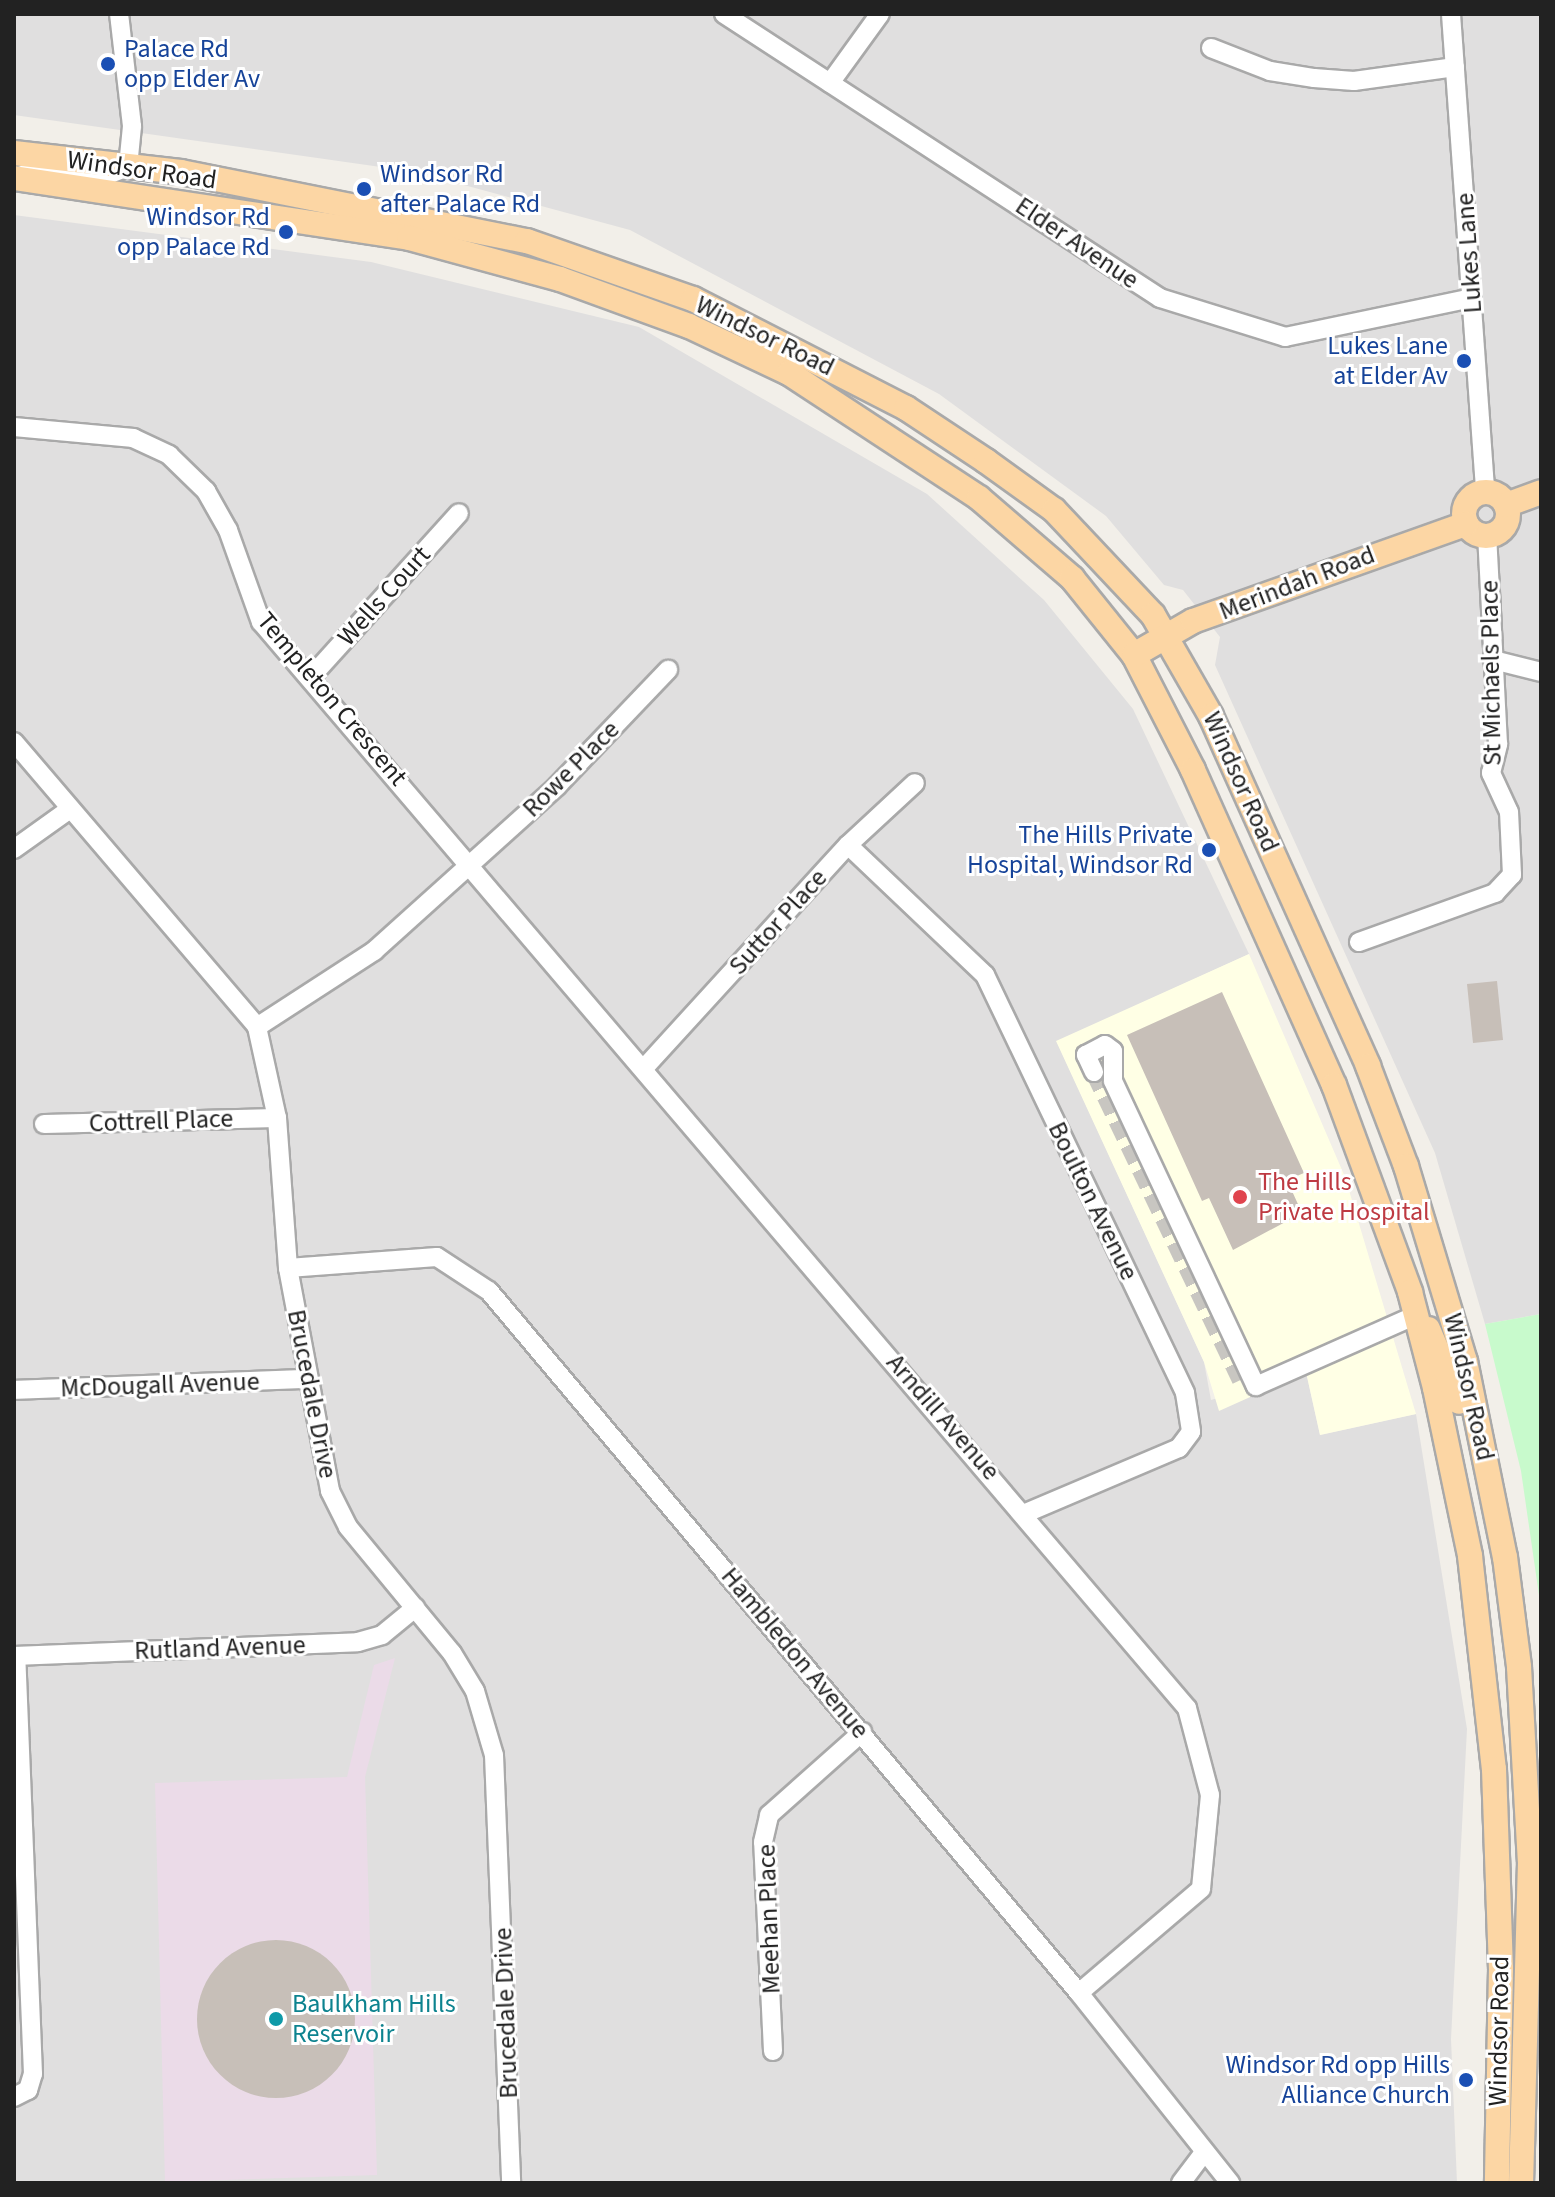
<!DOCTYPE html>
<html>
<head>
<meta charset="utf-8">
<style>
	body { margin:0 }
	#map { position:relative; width:1555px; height:2197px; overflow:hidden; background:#f2efe9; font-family:"Source Sans 3",sans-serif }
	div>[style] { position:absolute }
	.residential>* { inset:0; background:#e0dfdf }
	.industrial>* { inset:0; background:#ebdbe8 }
	.education>* { inset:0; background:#ffffe5 }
	.park>* { inset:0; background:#c8facc }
	.building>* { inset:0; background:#c7bfb8 }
	.round { border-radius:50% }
	.minor-tunnel>* { height:18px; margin-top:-9px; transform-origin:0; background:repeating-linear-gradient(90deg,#c8c6c1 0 18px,transparent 0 27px) }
	.roads { filter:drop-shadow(2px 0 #a9a9a9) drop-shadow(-2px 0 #a9a9a9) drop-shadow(0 2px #a9a9a9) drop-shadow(0 -2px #a9a9a9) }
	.minor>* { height:18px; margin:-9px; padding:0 9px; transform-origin:9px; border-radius:9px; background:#fff }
	.major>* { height:24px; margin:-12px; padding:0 12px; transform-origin:12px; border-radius:12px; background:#fcd6a4 }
	.major>.ring { margin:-12px; padding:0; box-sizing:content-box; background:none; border:24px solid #fcd6a4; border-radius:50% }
	.dots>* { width:22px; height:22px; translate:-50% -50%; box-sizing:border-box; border:4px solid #fff; border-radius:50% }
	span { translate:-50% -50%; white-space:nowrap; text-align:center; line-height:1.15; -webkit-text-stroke:6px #fff; paint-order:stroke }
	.transit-label { font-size:26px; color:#164399 }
	.left { translate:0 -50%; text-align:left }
	.right { translate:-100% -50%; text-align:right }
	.street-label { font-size:26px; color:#222 }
	.health-label { font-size:26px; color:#be3a42 }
	.culture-label { font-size:26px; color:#0d838f }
	.frame { position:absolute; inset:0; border:16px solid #222; pointer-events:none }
</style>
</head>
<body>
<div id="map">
	<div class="residential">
		<i style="clip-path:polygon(14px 14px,1541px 14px,1541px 1314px,1485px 1324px,1435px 1153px,1215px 665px,1220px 637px,1183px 590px,1164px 585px,1106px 516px,939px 394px,630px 230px,416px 172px,14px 115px)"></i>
		<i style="clip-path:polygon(14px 215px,371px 262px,639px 327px,927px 494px,1044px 600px,1133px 709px,1249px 954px,1057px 1042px,1204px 1362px,1211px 1400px,1306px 1372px,1320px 1435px,1416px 1414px,1467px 1729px,1451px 2039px,1457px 2183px,14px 2183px)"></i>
	</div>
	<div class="industrial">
		<i style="clip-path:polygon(395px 1658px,365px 1777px,377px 2175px,165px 2182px,155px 1783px,347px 1777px,374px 1665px)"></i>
	</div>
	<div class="education">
		<i style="clip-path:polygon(1249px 954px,1345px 1177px,1416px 1414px,1320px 1435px,1306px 1372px,1219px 1411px,1204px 1362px,1056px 1041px)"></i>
	</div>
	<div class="park">
		<i style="clip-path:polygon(1541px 1314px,1541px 1609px,1521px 1471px,1485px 1324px)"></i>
	</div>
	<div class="building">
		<i style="clip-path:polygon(1497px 981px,1503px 1040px,1473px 1043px,1467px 984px)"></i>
		<i style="clip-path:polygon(1222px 992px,1304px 1173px,1287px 1180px,1302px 1213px,1233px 1250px,1209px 1198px,1202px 1201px,1127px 1035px)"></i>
		<i class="round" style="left:197px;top:1940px;width:158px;height:158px"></i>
	</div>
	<div class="minor-tunnel">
		<i style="left:1094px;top:1072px;width:341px;rotate:64.5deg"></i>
		<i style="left:1241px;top:1380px;width:24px;rotate:-22deg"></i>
	</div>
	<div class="roads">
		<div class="minor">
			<i style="left:724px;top:14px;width:520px;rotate:33.08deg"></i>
			<i style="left:1160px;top:298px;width:131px;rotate:17.3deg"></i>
			<i style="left:1285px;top:337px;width:191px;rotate:-11.8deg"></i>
			<i style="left:1451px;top:14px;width:479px;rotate:85.9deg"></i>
			<i style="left:1211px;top:48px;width:63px;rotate:21.3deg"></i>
			<i style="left:1270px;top:71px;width:45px;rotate:9deg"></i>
			<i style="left:1314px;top:78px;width:40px;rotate:4.3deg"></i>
			<i style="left:1354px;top:81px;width:102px;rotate:-7.9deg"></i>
			<i style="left:830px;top:83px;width:85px;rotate:-54.1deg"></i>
			<i style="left:16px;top:177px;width:25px;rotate:-18deg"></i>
			<i style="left:40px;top:169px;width:63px;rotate:7.4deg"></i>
			<i style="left:102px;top:177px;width:28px;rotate:-21deg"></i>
			<i style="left:128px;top:167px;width:41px;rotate:-84.4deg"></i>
			<i style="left:132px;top:126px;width:113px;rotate:-96.6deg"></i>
			<i style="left:14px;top:427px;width:120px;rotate:5.3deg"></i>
			<i style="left:133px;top:438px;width:40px;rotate:25deg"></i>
			<i style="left:169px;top:455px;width:52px;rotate:44.2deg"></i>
			<i style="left:206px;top:491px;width:45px;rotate:60.6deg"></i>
			<i style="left:228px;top:530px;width:98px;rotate:70.3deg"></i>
			<i style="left:261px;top:622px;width:1427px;rotate:49.55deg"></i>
			<i style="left:1187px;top:1708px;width:90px;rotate:75.2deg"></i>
			<i style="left:1210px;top:1795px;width:94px;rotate:95.5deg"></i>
			<i style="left:1201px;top:1889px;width:160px;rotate:139.6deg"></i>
			<i style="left:1493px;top:660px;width:49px;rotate:14deg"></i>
			<i style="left:310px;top:678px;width:222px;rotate:-47.9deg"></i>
			<i style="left:14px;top:742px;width:375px;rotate:49.5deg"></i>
			<i style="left:257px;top:1027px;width:93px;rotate:77.6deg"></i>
			<i style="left:277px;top:1118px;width:150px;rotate:85.8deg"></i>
			<i style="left:288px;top:1268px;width:227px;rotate:79.3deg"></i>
			<i style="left:330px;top:1491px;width:40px;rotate:63.4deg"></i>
			<i style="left:348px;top:1527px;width:163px;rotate:50.5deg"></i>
			<i style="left:452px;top:1653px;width:44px;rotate:58.8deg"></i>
			<i style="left:475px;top:1691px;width:67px;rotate:73.5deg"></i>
			<i style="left:494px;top:1755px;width:428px;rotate:87.7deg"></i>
			<i style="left:848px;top:845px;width:189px;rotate:43.5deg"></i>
			<i style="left:985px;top:975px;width:463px;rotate:64.4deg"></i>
			<i style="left:1185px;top:1393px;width:39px;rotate:81deg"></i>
			<i style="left:1191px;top:1432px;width:20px;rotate:127deg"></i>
			<i style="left:1179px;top:1448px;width:166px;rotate:157deg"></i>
			<i style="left:14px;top:849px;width:69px;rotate:-35.5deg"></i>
			<i style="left:1359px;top:942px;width:145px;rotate:-19.8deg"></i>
			<i style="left:1495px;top:893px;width:25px;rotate:-47deg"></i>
			<i style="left:1512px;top:875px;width:63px;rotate:-92.7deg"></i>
			<i style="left:1509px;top:812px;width:43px;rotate:-114.8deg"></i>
			<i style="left:1491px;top:773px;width:30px;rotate:-76deg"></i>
			<i style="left:1498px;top:744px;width:207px;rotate:-93deg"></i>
			<i style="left:257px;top:1027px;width:140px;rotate:-33deg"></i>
			<i style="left:374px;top:951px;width:246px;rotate:-42deg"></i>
			<i style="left:557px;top:786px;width:161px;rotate:-46.3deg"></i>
			<i style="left:646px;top:1066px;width:299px;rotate:-47.6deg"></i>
			<i style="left:848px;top:845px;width:91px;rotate:-42.8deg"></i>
			<i style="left:1094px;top:1072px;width:19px;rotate:-115deg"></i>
			<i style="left:1086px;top:1055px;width:21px;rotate:-28deg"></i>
			<i style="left:1105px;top:1045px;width:10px;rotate:37deg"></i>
			<i style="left:1113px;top:1051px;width:30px;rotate:90deg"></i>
			<i style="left:1113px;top:1081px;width:337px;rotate:64.9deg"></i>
			<i style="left:1256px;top:1386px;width:175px;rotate:-23.9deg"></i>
			<i style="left:44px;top:1124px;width:233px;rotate:-1.5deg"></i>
			<i style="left:288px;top:1268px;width:149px;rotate:-4.2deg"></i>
			<i style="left:437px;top:1257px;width:62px;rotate:33.2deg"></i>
			<i style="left:489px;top:1291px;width:917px;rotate:49.95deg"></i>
			<i style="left:1079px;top:1993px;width:243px;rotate:51.5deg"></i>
			<i style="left:14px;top:1390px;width:293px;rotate:-2.2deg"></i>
			<i style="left:14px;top:1656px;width:344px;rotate:-2.3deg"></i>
			<i style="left:358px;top:1642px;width:25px;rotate:-16deg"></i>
			<i style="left:382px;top:1635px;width:43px;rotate:-39.3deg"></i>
			<i style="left:773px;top:2051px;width:209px;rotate:-92.7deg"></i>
			<i style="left:763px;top:1842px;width:28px;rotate:-77deg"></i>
			<i style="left:769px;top:1815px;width:125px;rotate:-41.7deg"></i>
			<i style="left:14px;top:2097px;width:16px;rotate:-27deg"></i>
			<i style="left:28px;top:2090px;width:17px;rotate:-73deg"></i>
			<i style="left:33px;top:2074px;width:418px;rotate:-92.3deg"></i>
			<i style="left:1181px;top:2183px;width:38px;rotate:-53deg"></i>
		</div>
		<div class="major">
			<i style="left:14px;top:153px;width:168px;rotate:6.5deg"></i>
			<i style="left:181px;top:172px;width:353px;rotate:11.3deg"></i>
			<i style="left:527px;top:241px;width:176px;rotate:19.3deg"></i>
			<i style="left:693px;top:299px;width:239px;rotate:27.1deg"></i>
			<i style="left:906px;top:408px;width:96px;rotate:33.5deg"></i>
			<i style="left:986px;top:461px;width:84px;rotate:35.8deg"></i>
			<i style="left:1054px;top:510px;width:144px;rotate:46.7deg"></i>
			<i style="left:1153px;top:615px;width:116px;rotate:60.1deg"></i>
			<i style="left:1211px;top:716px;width:384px;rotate:65.8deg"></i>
			<i style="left:1368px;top:1066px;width:107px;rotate:69.2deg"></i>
			<i style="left:1406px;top:1166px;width:204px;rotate:73.2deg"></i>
			<i style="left:1465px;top:1361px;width:200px;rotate:78.5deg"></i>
			<i style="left:1505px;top:1557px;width:111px;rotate:82.7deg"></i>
			<i style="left:1519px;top:1667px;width:195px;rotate:86.8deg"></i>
			<i style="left:1530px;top:1862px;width:321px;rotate:91.6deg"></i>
			<i style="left:14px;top:178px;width:400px;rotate:8.6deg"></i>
			<i style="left:409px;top:238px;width:156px;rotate:15.2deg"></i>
			<i style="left:560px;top:279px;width:137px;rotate:20deg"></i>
			<i style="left:689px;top:326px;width:110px;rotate:25.2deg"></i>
			<i style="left:789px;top:373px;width:227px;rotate:33.3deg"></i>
			<i style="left:979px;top:498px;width:123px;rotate:40.7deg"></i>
			<i style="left:1072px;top:578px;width:99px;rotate:51.2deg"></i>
			<i style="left:1134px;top:655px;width:129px;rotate:62.8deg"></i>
			<i style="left:1193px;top:770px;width:345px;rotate:65.9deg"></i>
			<i style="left:1334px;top:1085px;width:221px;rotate:69.8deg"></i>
			<i style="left:1410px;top:1292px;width:99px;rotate:75.4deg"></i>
			<i style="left:1435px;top:1388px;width:172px;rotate:78.2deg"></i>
			<i style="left:1470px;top:1556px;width:214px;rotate:83.6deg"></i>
			<i style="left:1494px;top:1769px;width:200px;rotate:88deg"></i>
			<i style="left:1501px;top:1969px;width:214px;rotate:91.1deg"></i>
			<i class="ring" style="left:1464px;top:492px;width:20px;height:20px"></i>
			<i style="left:1506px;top:505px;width:37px;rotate:-20deg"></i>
			<i style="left:1134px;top:655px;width:68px;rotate:-30deg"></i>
			<i style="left:1193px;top:621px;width:290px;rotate:-19.6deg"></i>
			<i style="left:1428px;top:1329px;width:79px;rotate:67deg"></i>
		</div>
	</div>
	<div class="dots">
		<i style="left:108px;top:64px;background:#1a4fb4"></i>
		<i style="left:364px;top:189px;background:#1a4fb4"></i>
		<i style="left:286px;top:232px;background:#1a4fb4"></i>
		<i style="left:1464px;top:361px;background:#1a4fb4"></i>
		<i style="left:1209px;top:850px;background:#1a4fb4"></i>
		<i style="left:1240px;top:1197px;background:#e0444e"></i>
		<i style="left:276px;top:2019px;background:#0f9aa8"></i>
		<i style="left:1466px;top:2080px;background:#1a4fb4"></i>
	</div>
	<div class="transit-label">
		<span class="left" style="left:124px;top:64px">Palace Rd<br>opp Elder Av</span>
		<span class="left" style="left:380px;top:189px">Windsor Rd<br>after Palace Rd</span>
		<span class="right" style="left:270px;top:232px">Windsor Rd<br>opp Palace Rd</span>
		<span class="right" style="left:1448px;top:361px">Lukes Lane<br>at Elder Av</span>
		<span class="right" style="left:1193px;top:850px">The Hills Private<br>Hospital, Windsor Rd</span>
		<span class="right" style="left:1450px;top:2080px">Windsor Rd opp Hills<br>Alliance Church</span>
	</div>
	<div class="street-label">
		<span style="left:142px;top:170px;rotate:8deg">Windsor Road</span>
		<span style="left:1077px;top:243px;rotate:34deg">Elder Avenue</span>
		<span style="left:1469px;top:253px;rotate:-94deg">Lukes Lane</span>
		<span style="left:765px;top:336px;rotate:26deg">Windsor Road</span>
		<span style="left:1297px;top:583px;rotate:-21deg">Merindah Road</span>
		<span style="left:384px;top:596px;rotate:-48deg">Wells Court</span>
		<span style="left:1491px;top:673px;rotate:-91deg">St Michaels Place</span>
		<span style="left:332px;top:699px;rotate:50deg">Templeton Crescent</span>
		<span style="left:571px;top:769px;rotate:-45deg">Rowe Place</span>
		<span style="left:1241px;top:782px;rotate:66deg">Windsor Road</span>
		<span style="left:778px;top:922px;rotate:-48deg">Suttor Place</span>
		<span style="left:161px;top:1121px;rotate:-2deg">Cottrell Place</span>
		<span style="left:1093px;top:1201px;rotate:64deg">Boulton Avenue</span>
		<span style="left:160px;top:1385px;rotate:-2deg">McDougall Avenue</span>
		<span style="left:1469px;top:1387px;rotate:77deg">Windsor Road</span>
		<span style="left:312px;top:1394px;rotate:79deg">Brucedale Drive</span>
		<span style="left:943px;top:1417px;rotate:49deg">Arndill Avenue</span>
		<span style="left:220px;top:1648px;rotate:-2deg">Rutland Avenue</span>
		<span style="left:795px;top:1653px;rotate:50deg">Hambledon Avenue</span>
		<span style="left:769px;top:1919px;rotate:-92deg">Meehan Place</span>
		<span style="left:506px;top:2013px;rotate:-92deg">Brucedale Drive</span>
		<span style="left:1499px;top:2031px;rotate:-89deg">Windsor Road</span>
	</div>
	<div class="health-label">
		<span class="left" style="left:1258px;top:1197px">The Hills<br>Private Hospital</span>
	</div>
	<div class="culture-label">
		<span class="left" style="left:292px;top:2019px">Baulkham Hills<br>Reservoir</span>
	</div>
	<div class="frame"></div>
</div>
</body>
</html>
